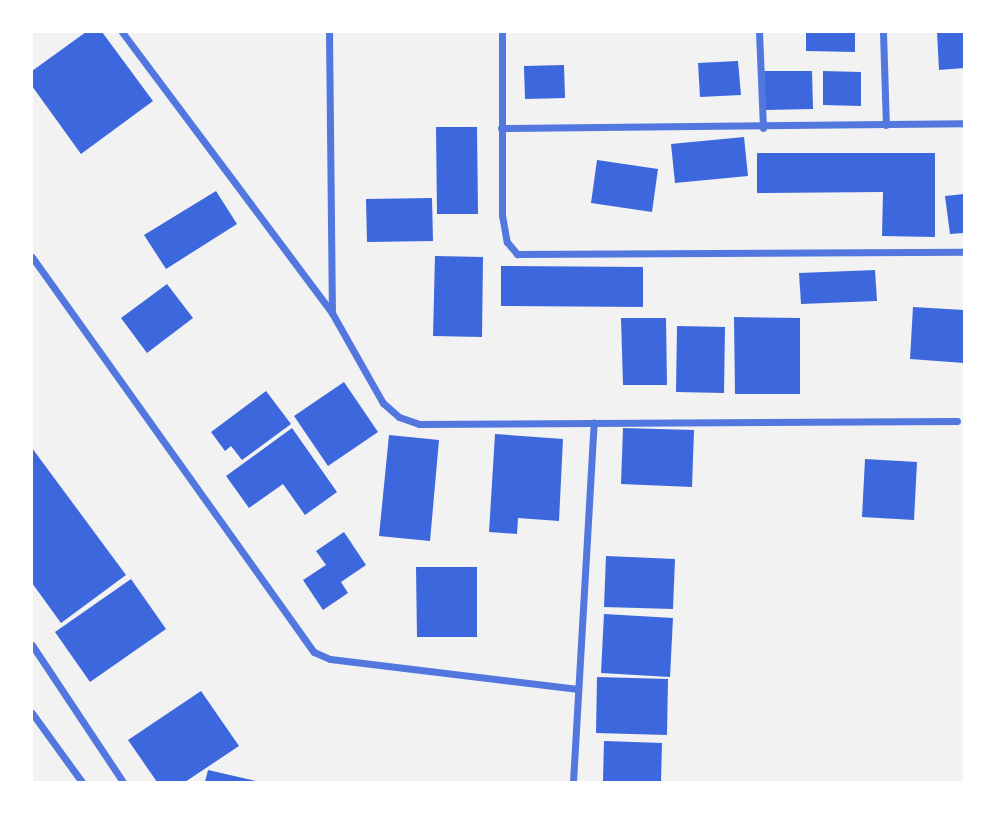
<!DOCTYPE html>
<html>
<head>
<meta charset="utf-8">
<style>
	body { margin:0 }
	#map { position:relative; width:996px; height:814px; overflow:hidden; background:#f2f2f2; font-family:Karla,sans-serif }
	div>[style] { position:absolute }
	.building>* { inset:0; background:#3d67dc }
	.minor>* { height:7px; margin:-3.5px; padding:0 3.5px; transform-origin:3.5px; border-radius:3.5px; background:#5277de }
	span { translate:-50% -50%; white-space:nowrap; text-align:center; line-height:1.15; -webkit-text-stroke:7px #fff; paint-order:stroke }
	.frame { position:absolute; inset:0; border:33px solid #fff; pointer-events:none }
</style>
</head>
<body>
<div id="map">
	<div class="building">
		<i style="clip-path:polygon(86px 32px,102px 32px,153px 101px,81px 154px,32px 86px,32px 71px)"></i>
		<i style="clip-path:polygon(806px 32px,855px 32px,855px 52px,806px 51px)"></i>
		<i style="clip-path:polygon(937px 32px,964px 32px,964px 68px,939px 70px)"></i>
		<i style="clip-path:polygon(738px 61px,741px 95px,700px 97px,698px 63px)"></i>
		<i style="clip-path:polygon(564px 65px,565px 98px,525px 99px,524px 66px)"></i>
		<i style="clip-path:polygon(764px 71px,812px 71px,813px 109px,765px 110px)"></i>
		<i style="clip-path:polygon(823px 71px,861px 72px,861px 106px,823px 105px)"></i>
		<i style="clip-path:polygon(436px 127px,477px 127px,478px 214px,437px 214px)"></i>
		<i style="clip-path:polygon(744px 137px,748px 176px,675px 183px,671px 144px)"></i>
		<i style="clip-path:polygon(757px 153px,935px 153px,935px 237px,882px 236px,883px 192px,757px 193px)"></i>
		<i style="clip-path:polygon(597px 160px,658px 169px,652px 212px,591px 203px)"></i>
		<i style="clip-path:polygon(216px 191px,237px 224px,166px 269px,144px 235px)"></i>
		<i style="clip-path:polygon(964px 194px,964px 233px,950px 234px,945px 196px)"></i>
		<i style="clip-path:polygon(432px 198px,433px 241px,367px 242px,366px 199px)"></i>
		<i style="clip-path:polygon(435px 256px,483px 257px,482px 337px,433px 336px)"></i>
		<i style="clip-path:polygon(501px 266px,643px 267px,643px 307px,501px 306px)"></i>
		<i style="clip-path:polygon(875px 270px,877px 301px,801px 304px,799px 273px)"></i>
		<i style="clip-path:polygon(167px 284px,193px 318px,147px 353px,121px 318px)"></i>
		<i style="clip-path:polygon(913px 307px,964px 310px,964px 363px,910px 359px)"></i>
		<i style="clip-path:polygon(734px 317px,800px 318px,800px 394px,735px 394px)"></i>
		<i style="clip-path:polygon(621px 318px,666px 318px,667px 385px,623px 385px)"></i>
		<i style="clip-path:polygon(677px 326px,725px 327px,724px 393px,676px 392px)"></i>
		<i style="clip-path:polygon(344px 382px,378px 432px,328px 466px,294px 416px)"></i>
		<i style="clip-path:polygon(266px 391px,291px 424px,242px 460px,231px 446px,225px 451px,211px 432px)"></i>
		<i style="clip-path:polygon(292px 428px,337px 492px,305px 515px,283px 484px,249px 508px,226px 476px)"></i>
		<i style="clip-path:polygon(623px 428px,694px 430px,692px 487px,621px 484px)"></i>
		<i style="clip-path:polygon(495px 434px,563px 439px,559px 521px,518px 518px,517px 534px,489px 532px)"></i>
		<i style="clip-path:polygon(389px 435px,439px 440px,430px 541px,379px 536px)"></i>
		<i style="clip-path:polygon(32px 448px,126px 575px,61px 623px,32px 583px)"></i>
		<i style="clip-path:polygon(865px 459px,917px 462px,914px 520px,862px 517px)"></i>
		<i style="clip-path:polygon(344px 532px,366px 565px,341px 582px,348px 593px,323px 610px,303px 580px,326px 565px,316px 551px)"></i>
		<i style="clip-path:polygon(606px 556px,675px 559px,673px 609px,604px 607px)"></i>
		<i style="clip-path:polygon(416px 567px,477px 567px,477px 637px,417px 637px)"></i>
		<i style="clip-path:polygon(131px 579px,166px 629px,90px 682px,55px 632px)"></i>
		<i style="clip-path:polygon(604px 614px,673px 618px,670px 677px,601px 673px)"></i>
		<i style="clip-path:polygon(597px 677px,668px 679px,667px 735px,596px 733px)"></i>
		<i style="clip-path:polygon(201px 691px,239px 746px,185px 782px,157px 782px,128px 740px)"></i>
		<i style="clip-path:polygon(604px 741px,662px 743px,661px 782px,603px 782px)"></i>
		<i style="clip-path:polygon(208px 770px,256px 781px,256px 782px,205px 782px)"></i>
	</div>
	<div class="minor">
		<i style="left:122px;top:32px;width:351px;rotate:53.2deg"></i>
		<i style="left:332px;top:313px;width:103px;rotate:60.5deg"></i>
		<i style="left:383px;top:403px;width:21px;rotate:41deg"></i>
		<i style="left:399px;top:417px;width:21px;rotate:19deg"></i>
		<i style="left:419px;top:424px;width:538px;rotate:-0.32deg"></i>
		<i style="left:329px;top:32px;width:281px;rotate:89.4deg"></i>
		<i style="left:502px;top:32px;width:183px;rotate:90deg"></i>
		<i style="left:502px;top:215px;width:27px;rotate:80deg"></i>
		<i style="left:507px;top:242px;width:16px;rotate:50deg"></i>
		<i style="left:517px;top:254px;width:447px;rotate:-0.3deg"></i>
		<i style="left:759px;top:32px;width:96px;rotate:87.6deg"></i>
		<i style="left:883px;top:32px;width:93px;rotate:88.2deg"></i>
		<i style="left:501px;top:128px;width:463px;rotate:-0.6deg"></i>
		<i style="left:32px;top:257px;width:485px;rotate:54.5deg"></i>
		<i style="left:314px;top:652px;width:17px;rotate:24deg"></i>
		<i style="left:330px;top:659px;width:250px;rotate:6.9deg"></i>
		<i style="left:32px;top:645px;width:164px;rotate:56.4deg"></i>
		<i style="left:32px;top:713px;width:85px;rotate:54.1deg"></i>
		<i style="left:573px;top:782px;width:360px;rotate:-86.7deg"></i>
	</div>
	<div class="frame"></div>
</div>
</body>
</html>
